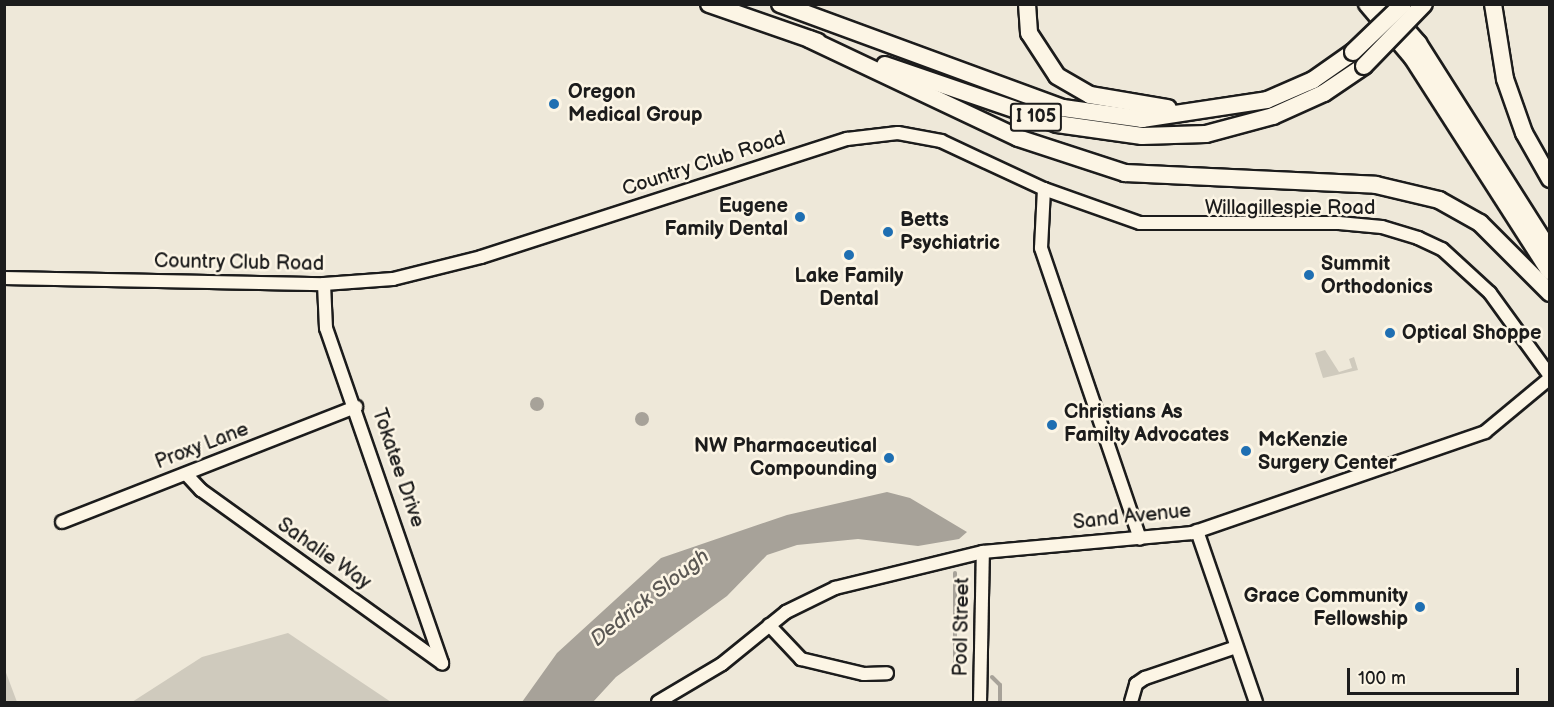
<!DOCTYPE html>
<html>
<head>
<meta charset="utf-8">
<style>
	body { margin:0 }
	#map { position:relative; width:1554px; height:707px; overflow:hidden; background:#eee8d9; font-family:"Balsamiq Sans",sans-serif }
	div>[style] { position:absolute }
	.green>* { inset:0; background:#cfcabd }
	.water>* { inset:0; background:#a7a299 }
	.round { border-radius:50% }
	.stream>* { height:4px; margin:-2px; padding:0 2px; transform-origin:2px; border-radius:2px; background:#a7a299 }
	.roads { filter:drop-shadow(2px 0 #1c1c1c) drop-shadow(-2px 0 #1c1c1c) drop-shadow(0 2px #1c1c1c) drop-shadow(0 -2px #1c1c1c) }
	.minor>* { height:12px; margin:-6px; padding:0 6px; transform-origin:6px; border-radius:6px; background:#fcf5e5 }
	.highway>* { height:16px; margin:-8px; padding:0 8px; transform-origin:8px; border-radius:8px; background:#fcf5e5 }
	.bridges { filter:drop-shadow(2px 0 #1c1c1c) drop-shadow(-2px 0 #1c1c1c) drop-shadow(0 2px #1c1c1c) drop-shadow(0 -2px #1c1c1c) }
	.highway-bridge>* { height:16px; margin:-8px; padding:0 8px; transform-origin:8px; border-radius:8px; background:#fcf5e5 }
	.dots>* { width:16px; height:16px; translate:-50% -50%; box-sizing:border-box; border:3px solid #fcf5e5; border-radius:50% }
	span { translate:-50% -50%; white-space:nowrap; text-align:center; line-height:1.15; -webkit-text-stroke:5px #fcf5e5; paint-order:stroke }
	.shield-label span { padding:2px 4px; background:#fcf5e5; border:2px solid; border-radius:4px; -webkit-text-stroke-width:0 }
	.shield-label { font-size:18px; color:#1c1c1c; font-weight:700 }
	.poi-label { font-size:20px; color:#1c1c1c; font-weight:700 }
	.left { translate:0 -50%; text-align:left }
	.right { translate:-100% -50%; text-align:right }
	.street-label { font-size:20px; color:#1c1c1c }
	.water-label { font-size:21px; color:#5b5854; font-style:italic }
	.frame { position:absolute; inset:0; border:6px solid #1c1c1c; pointer-events:none }
	.scale { position:absolute; left:1347px; top:668px; width:172px; height:27px; box-sizing:border-box; border:3px solid #1c1c1c; border-top:0; padding-left:8px; font-size:18px; line-height:21px; white-space:nowrap; color:#1c1c1c; -webkit-text-stroke:4px #fcf5e5; paint-order:stroke }
</style>
</head>
<body>
<div id="map">
	<div class="green">
		<i style="clip-path:polygon(1325px 350px,1339px 372px,1352px 368px,1349px 359px,1354px 357px,1358px 370px,1323px 378px,1315px 353px)"></i>
		<i style="clip-path:polygon(288px 633px,391px 702px,132px 702px,202px 657px)"></i>
		<i style="clip-path:polygon(5px 670px,17px 702px,5px 702px)"></i>
	</div>
	<div class="water">
		<i class="round" style="left:530px;top:397px;width:14px;height:14px"></i>
		<i class="round" style="left:635px;top:412px;width:14px;height:14px"></i>
		<i style="clip-path:polygon(887px 492px,910px 498px,967px 532px,959px 539px,918px 546px,858px 539px,797px 545px,767px 555px,727px 596px,616px 677px,593px 702px,522px 702px,557px 653px,661px 558px,787px 515px)"></i>
	</div>
	<div class="stream">
		<i style="left:955px;top:573px;width:94px;rotate:90deg"></i>
		<i style="left:992px;top:677px;width:11px;rotate:45deg"></i>
		<i style="left:1000px;top:685px;width:17px;rotate:90deg"></i>
	</div>
	<div class="roads">
		<div class="minor">
			<i style="left:1044px;top:189px;width:59px;rotate:92.9deg"></i>
			<i style="left:1041px;top:248px;width:307px;rotate:71.2deg"></i>
			<i style="left:4px;top:278px;width:320px;rotate:1.1deg"></i>
			<i style="left:324px;top:284px;width:69px;rotate:-4.1deg"></i>
			<i style="left:393px;top:279px;width:91px;rotate:-14deg"></i>
			<i style="left:481px;top:257px;width:385px;rotate:-17.9deg"></i>
			<i style="left:847px;top:139px;width:51px;rotate:-6.7deg"></i>
			<i style="left:898px;top:133px;width:44px;rotate:10.5deg"></i>
			<i style="left:941px;top:141px;width:114px;rotate:25deg"></i>
			<i style="left:1044px;top:189px;width:102px;rotate:19.5deg"></i>
			<i style="left:1140px;top:223px;width:199px"></i>
			<i style="left:1339px;top:223px;width:43px;rotate:5.3deg"></i>
			<i style="left:1382px;top:227px;width:38px;rotate:17deg"></i>
			<i style="left:1418px;top:238px;width:26px;rotate:25deg"></i>
			<i style="left:1442px;top:249px;width:65px;rotate:42.5deg"></i>
			<i style="left:1490px;top:293px;width:102px;rotate:54.1deg"></i>
			<i style="left:324px;top:284px;width:44px;rotate:87.4deg"></i>
			<i style="left:326px;top:328px;width:355px;rotate:70.9deg"></i>
			<i style="left:186px;top:474px;width:22px;rotate:47deg"></i>
			<i style="left:201px;top:490px;width:297px;rotate:35.7deg"></i>
			<i style="left:62px;top:522px;width:316px;rotate:-21.4deg"></i>
			<i style="left:1197px;top:531px;width:181px;rotate:71deg"></i>
			<i style="left:769px;top:625px;width:47px;rotate:46.7deg"></i>
			<i style="left:801px;top:659px;width:65px;rotate:13.4deg"></i>
			<i style="left:864px;top:674px;width:23px;rotate:-2deg"></i>
			<i style="left:658px;top:702px;width:74px;rotate:-30.7deg"></i>
			<i style="left:722px;top:664px;width:82px;rotate:-39.1deg"></i>
			<i style="left:786px;top:612px;width:55px;rotate:-26.1deg"></i>
			<i style="left:835px;top:588px;width:152px;rotate:-13.7deg"></i>
			<i style="left:983px;top:552px;width:210px;rotate:-5.2deg"></i>
			<i style="left:1192px;top:533px;width:310px;rotate:-19deg"></i>
			<i style="left:1485px;top:432px;width:85px;rotate:-39.7deg"></i>
			<i style="left:980px;top:702px;width:150px;rotate:-88.9deg"></i>
			<i style="left:1131px;top:702px;width:19px;rotate:-74deg"></i>
			<i style="left:1136px;top:684px;width:11px;rotate:-34deg"></i>
			<i style="left:1145px;top:678px;width:96px;rotate:-18.8deg"></i>
		</div>
		<div class="highway">
			<i style="left:709px;top:4px;width:115px;rotate:19.2deg"></i>
			<i style="left:780px;top:4px;width:302px;rotate:20.2deg"></i>
			<i style="left:1063px;top:108px;width:80px;rotate:7.9deg"></i>
			<i style="left:1142px;top:119px;width:126px;rotate:-8.6deg"></i>
			<i style="left:1267px;top:100px;width:50px;rotate:-23.5deg"></i>
			<i style="left:1313px;top:80px;width:49px;rotate:-35deg"></i>
			<i style="left:1027px;top:4px;width:29px;rotate:86deg"></i>
			<i style="left:1029px;top:33px;width:51px;rotate:56.9deg"></i>
			<i style="left:1057px;top:76px;width:38px;rotate:30deg"></i>
			<i style="left:1090px;top:95px;width:79px;rotate:9.5deg"></i>
			<i style="left:1367px;top:4px;width:70px;rotate:49.7deg"></i>
			<i style="left:1412px;top:57px;width:255px;rotate:57.3deg"></i>
			<i style="left:1384px;top:4px;width:52px;rotate:48.9deg"></i>
			<i style="left:1418px;top:43px;width:246px;rotate:57.6deg"></i>
			<i style="left:1493px;top:4px;width:76px;rotate:80.9deg"></i>
			<i style="left:1505px;top:79px;width:57px;rotate:70.6deg"></i>
			<i style="left:1524px;top:133px;width:53px;rotate:60.5deg"></i>
			<i style="left:809px;top:39px;width:231px;rotate:25.3deg"></i>
			<i style="left:1018px;top:138px;width:113px;rotate:18.1deg"></i>
			<i style="left:1125px;top:173px;width:251px;rotate:2.7deg"></i>
			<i style="left:1376px;top:185px;width:65px;rotate:13.4deg"></i>
			<i style="left:1439px;top:200px;width:47px;rotate:29.3deg"></i>
			<i style="left:1480px;top:223px;width:99px;rotate:45deg"></i>
			<i style="left:885px;top:65px;width:182px;rotate:18.9deg"></i>
			<i style="left:1057px;top:124px;width:86px;rotate:8deg"></i>
			<i style="left:1142px;top:136px;width:64px;rotate:-1.8deg"></i>
			<i style="left:1206px;top:134px;width:69px;rotate:-15deg"></i>
			<i style="left:1273px;top:116px;width:56px;rotate:-24.3deg"></i>
			<i style="left:1324px;top:93px;width:48px;rotate:-34deg"></i>
		</div>
	</div>
	<div class="bridges">
		<div class="highway-bridge">
			<i style="left:1353px;top:52px;width:69px;rotate:-43.8deg"></i>
			<i style="left:1364px;top:66px;width:86px;rotate:-45.9deg"></i>
		</div>
	</div>
	<div class="dots">
		<i style="left:554px;top:104px;background:#1f6fb2"></i>
		<i style="left:800px;top:217px;background:#1f6fb2"></i>
		<i style="left:888px;top:232px;background:#1f6fb2"></i>
		<i style="left:849px;top:255px;background:#1f6fb2"></i>
		<i style="left:1309px;top:275px;background:#1f6fb2"></i>
		<i style="left:1390px;top:333px;background:#1f6fb2"></i>
		<i style="left:1052px;top:425px;background:#1f6fb2"></i>
		<i style="left:1246px;top:451px;background:#1f6fb2"></i>
		<i style="left:889px;top:458px;background:#1f6fb2"></i>
		<i style="left:1420px;top:607px;background:#1f6fb2"></i>
	</div>
	<div class="shield-label">
		<span style="left:1036px;top:117px">I 105</span>
	</div>
	<div class="poi-label">
		<span class="left" style="left:568px;top:104px">Oregon<br>Medical Group</span>
		<span class="right" style="left:788px;top:218px">Eugene<br>Family Dental</span>
		<span class="left" style="left:900px;top:232px">Betts<br>Psychiatric</span>
		<span class="left" style="left:1321px;top:276px">Summit<br>Orthodonics</span>
		<span style="left:849px;top:288px">Lake Family<br>Dental</span>
		<span class="left" style="left:1402px;top:333px">Optical Shoppe</span>
		<span class="left" style="left:1064px;top:424px">Christians As<br>Familty Advocates</span>
		<span class="left" style="left:1258px;top:452px">McKenzie<br>Surgery Center</span>
		<span class="right" style="left:877px;top:458px">NW Pharmaceutical<br>Compounding</span>
		<span class="right" style="left:1408px;top:608px">Grace Community<br>Fellowship</span>
	</div>
	<div class="street-label">
		<span style="left:704px;top:164px;rotate:-18deg">Country Club Road</span>
		<span style="left:1290px;top:208px">Willagillespie Road</span>
		<span style="left:239px;top:263px;rotate:1deg">Country Club Road</span>
		<span style="left:202px;top:446px;rotate:-21deg">Proxy Lane</span>
		<span style="left:398px;top:468px;rotate:71deg">Tokatee Drive</span>
		<span style="left:1132px;top:517px;rotate:-6deg">Sand Avenue</span>
		<span style="left:324px;top:554px;rotate:35deg">Sahalie Way</span>
		<span style="left:962px;top:627px;rotate:-89deg">Pool Street</span>
	</div>
	<div class="water-label">
		<span style="left:650px;top:598px;rotate:-38deg">Dedrick Slough</span>
	</div>
	<div class="frame"></div>
	<div class="scale">100 m</div>
</div>
</body>
</html>
